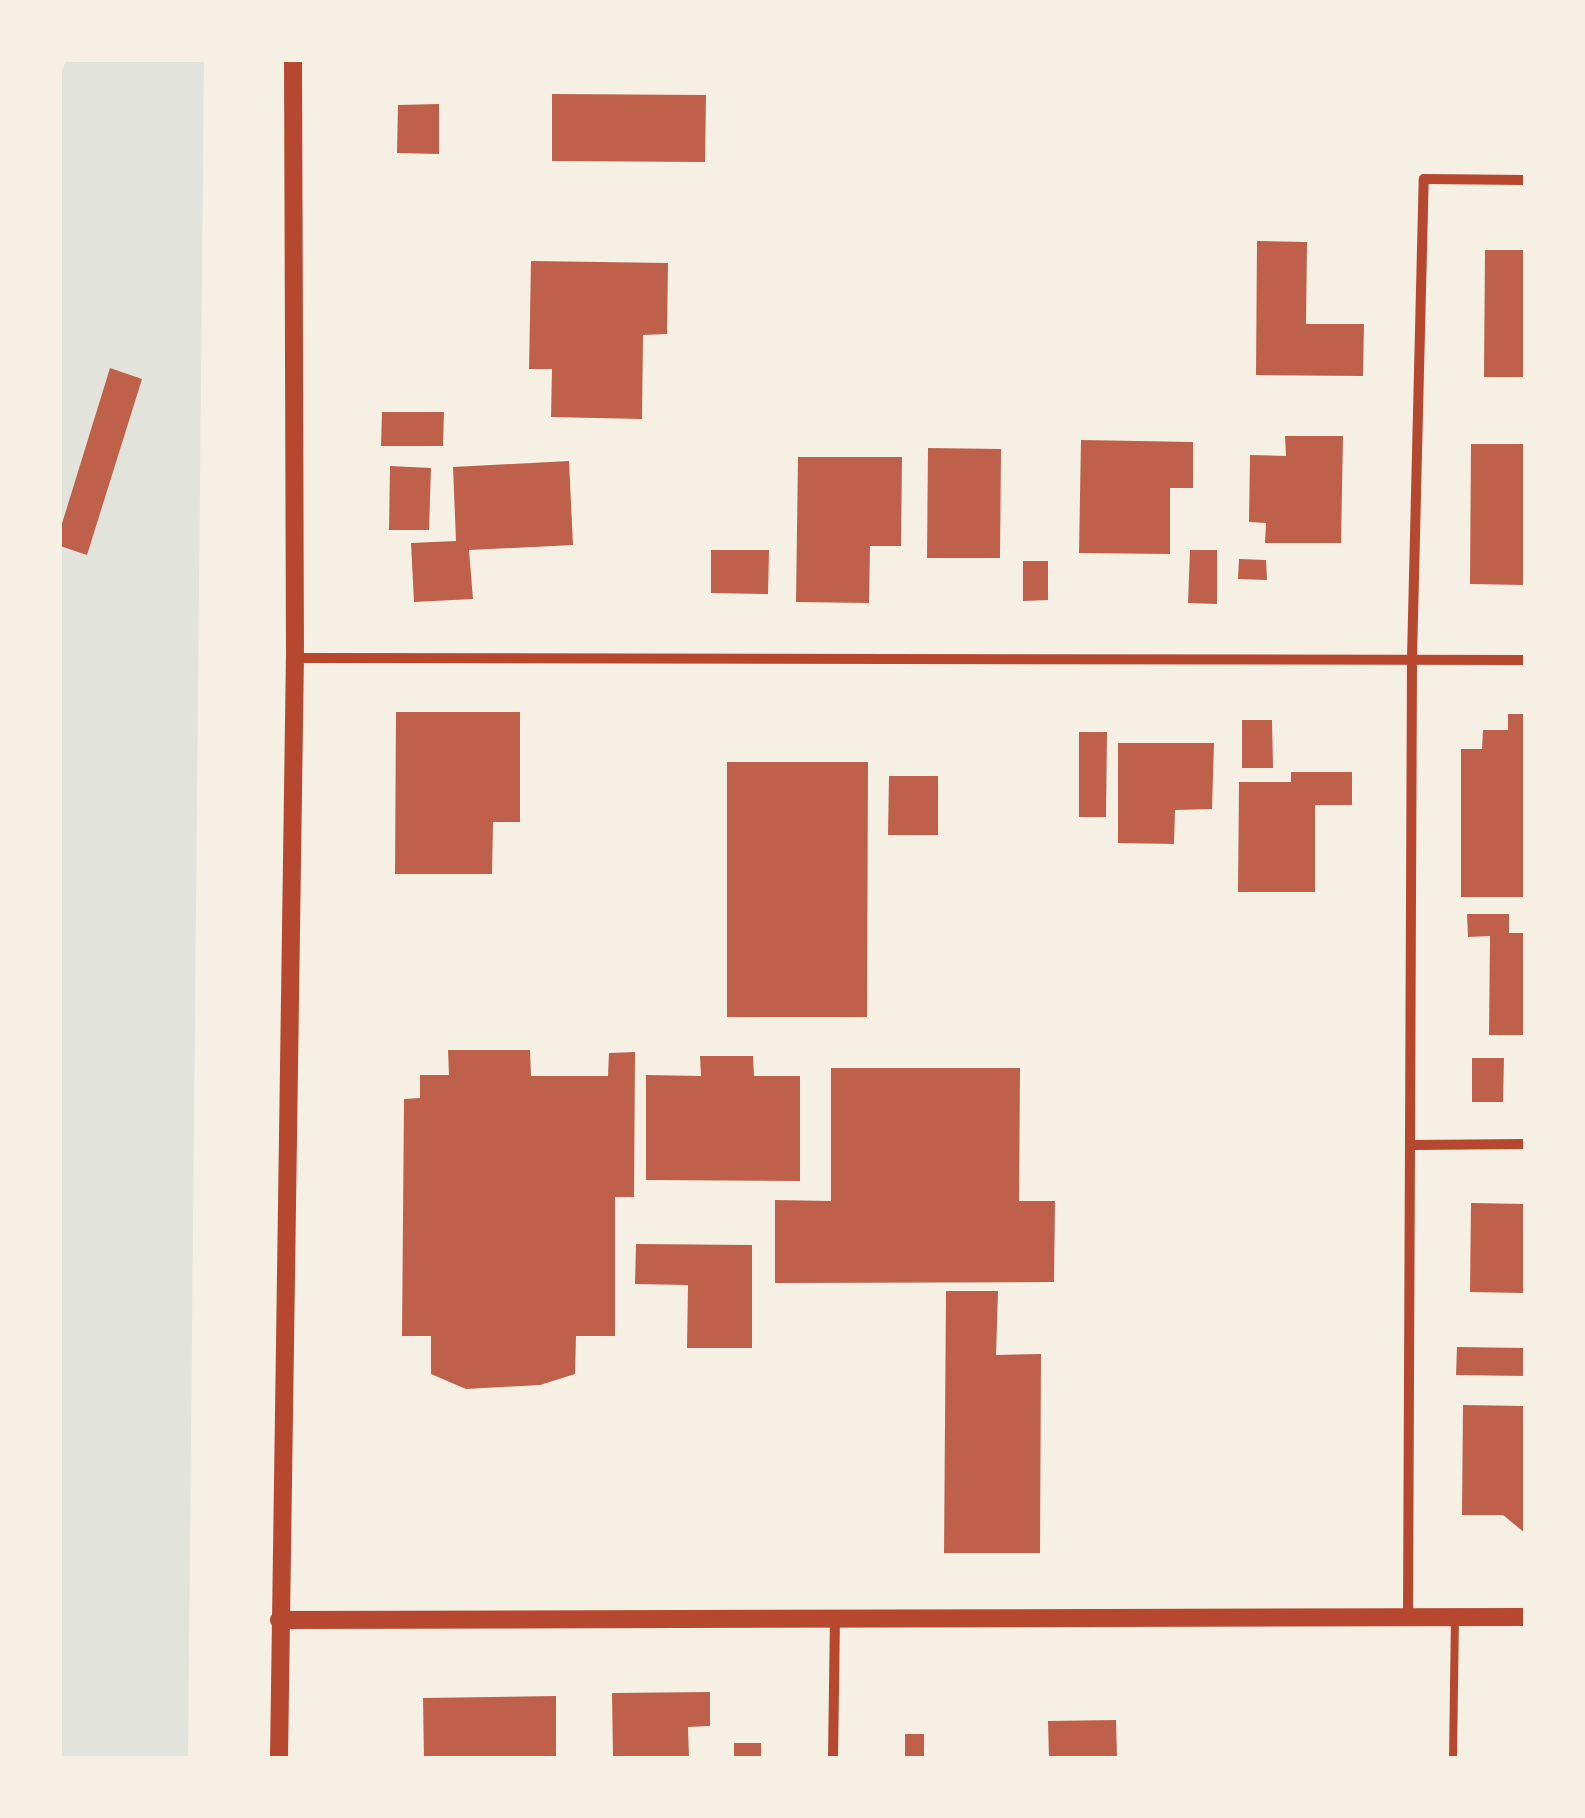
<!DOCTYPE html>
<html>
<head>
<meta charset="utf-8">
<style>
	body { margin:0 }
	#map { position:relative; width:1585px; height:1818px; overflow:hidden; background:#f6efe4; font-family:"Source Sans 3",sans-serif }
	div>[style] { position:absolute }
	.green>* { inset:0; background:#e2e4dc }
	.building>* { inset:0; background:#bf614a }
	.service>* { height:8px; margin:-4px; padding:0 4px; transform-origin:4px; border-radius:4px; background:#b5482f }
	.minor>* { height:10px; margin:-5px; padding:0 5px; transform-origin:5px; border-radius:5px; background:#b5482f }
	.tertiary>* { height:18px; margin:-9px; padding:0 9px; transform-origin:9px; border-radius:9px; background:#b5482f }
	span { translate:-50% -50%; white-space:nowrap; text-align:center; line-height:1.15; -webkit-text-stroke:10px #f6efe4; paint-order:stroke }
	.frame { position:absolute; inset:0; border:62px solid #f6efe4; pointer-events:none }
</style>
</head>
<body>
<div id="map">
	<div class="green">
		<i style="clip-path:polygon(66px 60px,204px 60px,188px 1758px,60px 1758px,60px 77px)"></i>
	</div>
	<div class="building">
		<i style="clip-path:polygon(552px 94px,706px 95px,705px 162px,552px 161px)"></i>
		<i style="clip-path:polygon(439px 104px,439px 154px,397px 153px,398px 105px)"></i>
		<i style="clip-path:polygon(1257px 241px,1307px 242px,1306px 324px,1364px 324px,1363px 376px,1256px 375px)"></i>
		<i style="clip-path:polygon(1485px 250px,1525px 250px,1523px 377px,1484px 377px)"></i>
		<i style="clip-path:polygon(531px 261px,668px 263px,667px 334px,643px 335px,642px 419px,551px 417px,552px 369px,529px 369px)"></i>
		<i style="clip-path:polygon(110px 368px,142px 379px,87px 555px,60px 546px,60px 530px)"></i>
		<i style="clip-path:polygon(382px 412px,444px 412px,443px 446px,381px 446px)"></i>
		<i style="clip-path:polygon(1285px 436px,1343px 436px,1341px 543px,1265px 543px,1266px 523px,1249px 522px,1250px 455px,1286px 456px)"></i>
		<i style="clip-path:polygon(1081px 440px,1193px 442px,1193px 488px,1170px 488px,1170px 554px,1079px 553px)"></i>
		<i style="clip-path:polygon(1471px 444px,1525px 444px,1525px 585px,1470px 584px)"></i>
		<i style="clip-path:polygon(928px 448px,1001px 449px,1000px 558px,927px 558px)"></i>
		<i style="clip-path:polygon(798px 457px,902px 457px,901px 546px,870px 546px,869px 603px,796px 602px)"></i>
		<i style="clip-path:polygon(569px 461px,573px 545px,469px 550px,473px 599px,414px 602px,411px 543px,456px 541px,453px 467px)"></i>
		<i style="clip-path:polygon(390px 466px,431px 468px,429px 530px,389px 530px)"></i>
		<i style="clip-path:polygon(711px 550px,769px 550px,768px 594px,711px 593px)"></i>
		<i style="clip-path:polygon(1190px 550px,1217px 550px,1217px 604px,1188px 603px)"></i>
		<i style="clip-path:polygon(1239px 559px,1266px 560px,1267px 580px,1238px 579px)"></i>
		<i style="clip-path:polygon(1023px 561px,1048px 561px,1048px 600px,1023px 601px)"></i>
		<i style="clip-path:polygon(396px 712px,520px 712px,520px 822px,493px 822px,492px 874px,395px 874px)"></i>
		<i style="clip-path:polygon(1508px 714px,1525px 714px,1524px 897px,1461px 897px,1461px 749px,1482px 749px,1483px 730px,1508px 730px)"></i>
		<i style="clip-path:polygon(1242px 720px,1272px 720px,1273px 768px,1242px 768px)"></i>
		<i style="clip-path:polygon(1079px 732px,1107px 732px,1106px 817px,1079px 817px)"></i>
		<i style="clip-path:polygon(1118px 743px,1214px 743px,1212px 809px,1175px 810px,1174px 844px,1118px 843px)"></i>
		<i style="clip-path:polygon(727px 762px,868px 762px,867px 1017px,727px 1017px)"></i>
		<i style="clip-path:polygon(1291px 772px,1352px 772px,1352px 805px,1315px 805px,1315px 892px,1238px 892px,1239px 782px,1291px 782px)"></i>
		<i style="clip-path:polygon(889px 776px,938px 776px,938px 835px,888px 835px)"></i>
		<i style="clip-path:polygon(1467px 914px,1509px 914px,1509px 933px,1525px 933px,1525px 1035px,1489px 1035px,1490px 936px,1468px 937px)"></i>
		<i style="clip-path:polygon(448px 1050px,530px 1050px,531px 1076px,608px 1076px,609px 1053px,635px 1052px,634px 1197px,615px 1197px,615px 1336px,576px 1336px,575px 1374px,540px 1385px,466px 1389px,431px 1374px,431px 1336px,402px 1336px,404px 1099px,420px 1098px,420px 1075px,449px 1075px)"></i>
		<i style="clip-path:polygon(700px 1056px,753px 1056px,754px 1076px,800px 1076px,800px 1181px,646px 1180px,646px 1075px,701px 1076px)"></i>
		<i style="clip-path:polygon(1472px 1058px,1504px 1058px,1503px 1102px,1472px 1102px)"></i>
		<i style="clip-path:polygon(831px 1068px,1020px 1068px,1019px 1201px,1055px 1201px,1054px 1282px,775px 1283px,775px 1200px,831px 1201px)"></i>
		<i style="clip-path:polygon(1471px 1203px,1525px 1204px,1525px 1293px,1470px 1292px)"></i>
		<i style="clip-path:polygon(636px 1244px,752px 1245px,752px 1348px,687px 1348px,688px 1285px,635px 1284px)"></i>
		<i style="clip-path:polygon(946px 1291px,998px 1291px,996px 1355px,1041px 1354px,1040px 1553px,944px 1553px)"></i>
		<i style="clip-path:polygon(1457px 1347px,1525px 1348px,1525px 1376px,1456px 1375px)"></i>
		<i style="clip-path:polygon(1463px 1405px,1525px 1406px,1525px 1533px,1503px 1515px,1462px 1515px)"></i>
		<i style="clip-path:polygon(710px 1692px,710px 1726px,688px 1727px,689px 1758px,613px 1758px,612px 1693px)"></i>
		<i style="clip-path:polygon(556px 1696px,556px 1758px,424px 1758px,423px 1698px)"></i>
		<i style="clip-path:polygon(1116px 1720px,1117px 1758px,1049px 1758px,1048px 1721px)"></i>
		<i style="clip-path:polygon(905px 1734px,924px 1734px,924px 1758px,905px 1758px)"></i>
		<i style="clip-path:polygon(734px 1743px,761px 1743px,761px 1758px,734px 1758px)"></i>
	</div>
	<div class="service">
		<i style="left:1453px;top:1758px;width:140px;rotate:-89.2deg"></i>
	</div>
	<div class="minor">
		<i style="left:295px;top:658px;width:1230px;rotate:0.09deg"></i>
		<i style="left:1413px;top:1145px;width:112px;rotate:-0.5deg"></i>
		<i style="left:1408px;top:1616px;width:958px;rotate:-89.76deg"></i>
		<i style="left:1412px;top:658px;width:479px;rotate:-88.6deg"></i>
		<i style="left:1424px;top:179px;width:101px;rotate:0.6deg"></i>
		<i style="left:833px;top:1758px;width:142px;rotate:-89.2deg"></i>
	</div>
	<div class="tertiary">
		<i style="left:279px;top:1620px;width:1246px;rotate:-0.14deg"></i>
		<i style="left:279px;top:1758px;width:1100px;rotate:-89.17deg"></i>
		<i style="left:295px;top:658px;width:598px;rotate:-90.19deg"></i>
	</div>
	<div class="frame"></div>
</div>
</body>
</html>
